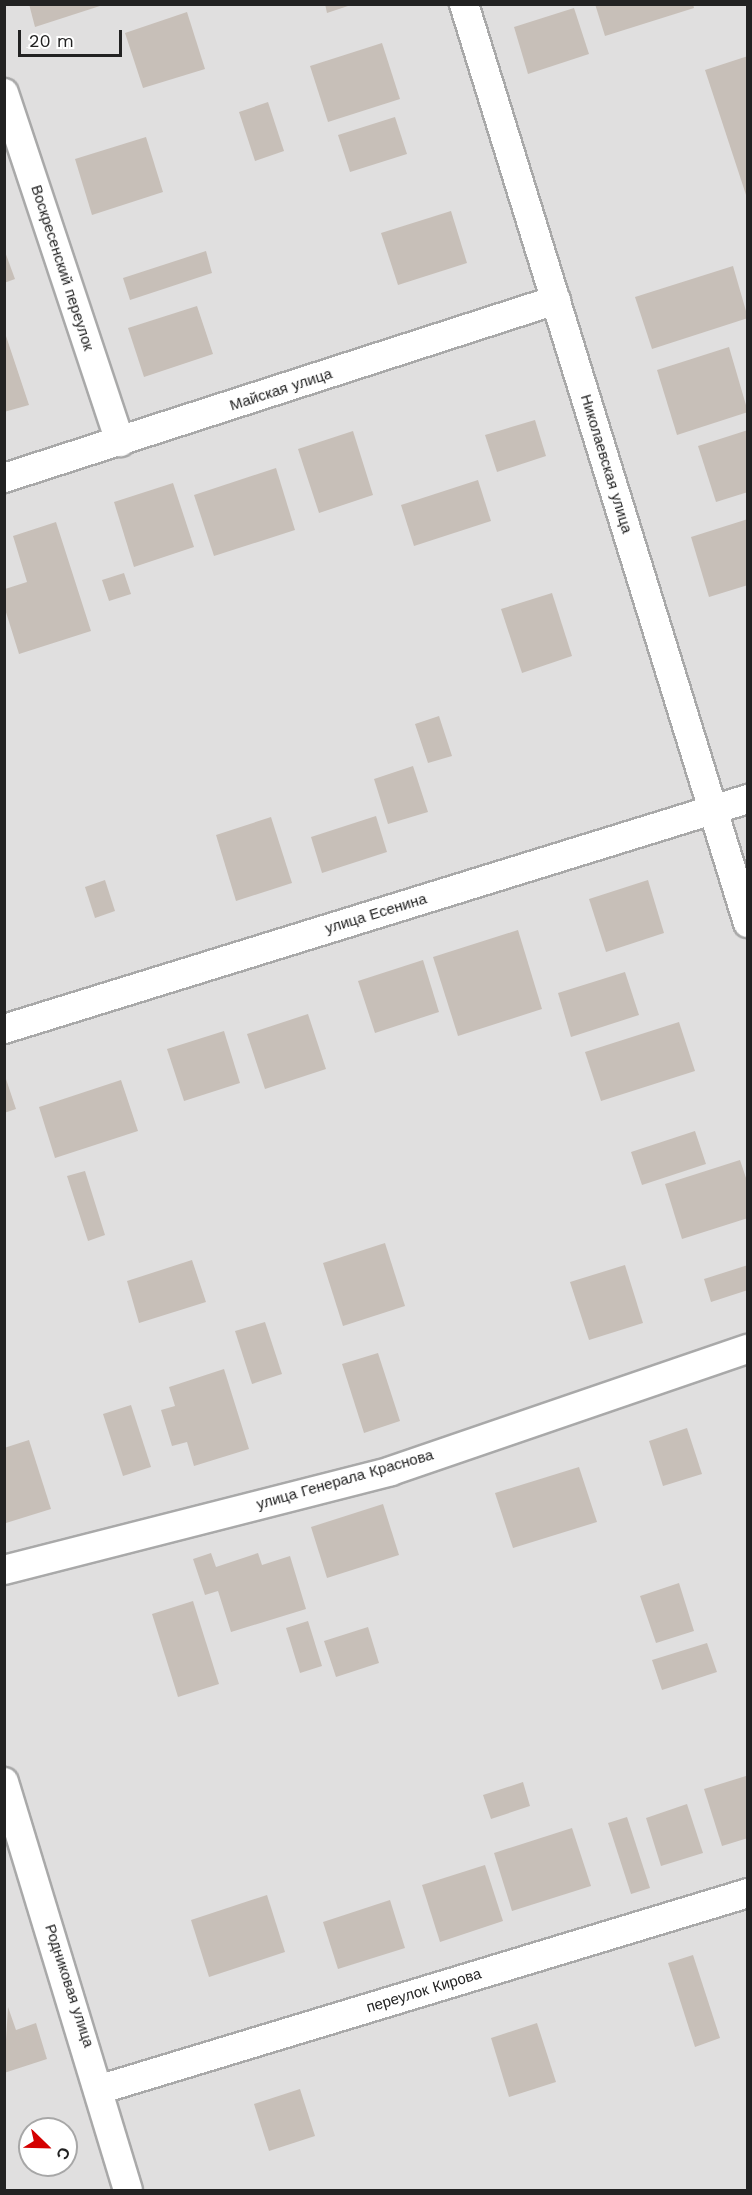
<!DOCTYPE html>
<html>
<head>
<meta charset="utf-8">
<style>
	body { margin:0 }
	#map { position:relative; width:752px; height:2195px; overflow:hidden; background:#f2efe9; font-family:"Work Sans",sans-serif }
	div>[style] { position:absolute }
	.residential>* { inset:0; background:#e0dfdf }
	.building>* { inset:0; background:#c7bfb8 }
	.roads { filter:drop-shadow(2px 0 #a9a9a9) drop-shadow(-2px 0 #a9a9a9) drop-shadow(0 2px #a9a9a9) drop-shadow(0 -2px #a9a9a9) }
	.minor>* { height:28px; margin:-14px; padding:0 14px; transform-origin:14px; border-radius:14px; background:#fff }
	span { translate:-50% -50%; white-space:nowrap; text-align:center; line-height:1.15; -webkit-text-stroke:5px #fff; paint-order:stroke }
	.street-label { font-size:15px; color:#222 }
	.frame { position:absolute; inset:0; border:6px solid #222; pointer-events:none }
	.north { position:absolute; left:18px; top:2117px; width:60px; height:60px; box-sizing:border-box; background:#fff; border:2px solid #a7a7a7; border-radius:50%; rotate:113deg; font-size:16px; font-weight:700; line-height:24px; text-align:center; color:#222 }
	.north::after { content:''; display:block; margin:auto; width:21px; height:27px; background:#d40000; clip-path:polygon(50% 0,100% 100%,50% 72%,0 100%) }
	.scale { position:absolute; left:18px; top:30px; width:104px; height:27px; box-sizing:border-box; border:3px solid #222; border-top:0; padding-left:8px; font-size:18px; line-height:21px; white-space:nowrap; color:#222; -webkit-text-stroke:4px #fff; paint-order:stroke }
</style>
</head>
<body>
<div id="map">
	<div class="residential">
		<i style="clip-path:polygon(evenodd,5px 5px,747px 5px,747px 2190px,5px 2190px,5px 5px,30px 2129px,66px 2129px,66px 2165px,30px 2165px,30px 2129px)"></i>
	</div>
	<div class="building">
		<i style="clip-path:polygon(29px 4px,103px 4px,103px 5px,35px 27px)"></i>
		<i style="clip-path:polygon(325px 4px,351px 4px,351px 5px,327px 13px)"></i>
		<i style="clip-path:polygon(595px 4px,693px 4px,694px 8px,605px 36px)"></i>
		<i style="clip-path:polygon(574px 8px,589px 54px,528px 74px,514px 27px)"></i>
		<i style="clip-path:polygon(187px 12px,205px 69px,143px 88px,125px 33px)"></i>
		<i style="clip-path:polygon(382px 43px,400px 99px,328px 122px,310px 66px)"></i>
		<i style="clip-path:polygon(748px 56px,748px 198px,747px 198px,705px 70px)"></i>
		<i style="clip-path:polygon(268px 102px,284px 151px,255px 161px,239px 112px)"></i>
		<i style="clip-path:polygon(395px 117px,407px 154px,350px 172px,338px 135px)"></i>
		<i style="clip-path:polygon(146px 137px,163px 192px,92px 215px,75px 159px)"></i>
		<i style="clip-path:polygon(451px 211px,467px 263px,398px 285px,381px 233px)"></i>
		<i style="clip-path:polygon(4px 249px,15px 279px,4px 283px)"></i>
		<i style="clip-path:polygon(206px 251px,212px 273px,130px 300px,123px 278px)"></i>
		<i style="clip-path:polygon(733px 266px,748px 318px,652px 349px,635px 297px)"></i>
		<i style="clip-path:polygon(197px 306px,213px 354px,144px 377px,128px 328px)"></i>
		<i style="clip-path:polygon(4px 330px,29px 405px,4px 412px)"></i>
		<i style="clip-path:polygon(729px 347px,748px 412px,677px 435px,657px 370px)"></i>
		<i style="clip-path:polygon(535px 420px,546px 456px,497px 472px,485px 435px)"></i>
		<i style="clip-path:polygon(748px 430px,748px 492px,716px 502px,698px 446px)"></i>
		<i style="clip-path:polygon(353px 431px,373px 495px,319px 513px,298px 449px)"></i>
		<i style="clip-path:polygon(276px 468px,295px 530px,214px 556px,194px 495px)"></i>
		<i style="clip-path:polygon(478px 480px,491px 521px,414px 546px,401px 505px)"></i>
		<i style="clip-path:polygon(173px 483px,194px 547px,134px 567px,114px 502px)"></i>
		<i style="clip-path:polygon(748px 519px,748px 585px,709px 597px,691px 537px)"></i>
		<i style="clip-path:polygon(56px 522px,91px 631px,19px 654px,5px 609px,5px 589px,27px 582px,13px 536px)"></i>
		<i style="clip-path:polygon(124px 573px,131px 594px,109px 601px,102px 580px)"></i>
		<i style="clip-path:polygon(552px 593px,572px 656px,522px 673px,501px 609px)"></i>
		<i style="clip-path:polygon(439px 716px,452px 756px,428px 763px,415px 724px)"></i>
		<i style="clip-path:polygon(413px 766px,428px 812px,388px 824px,374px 779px)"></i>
		<i style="clip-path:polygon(376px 816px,387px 852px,322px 873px,311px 837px)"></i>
		<i style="clip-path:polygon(271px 817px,292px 883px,236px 901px,216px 835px)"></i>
		<i style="clip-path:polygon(105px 880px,115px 911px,95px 918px,85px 887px)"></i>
		<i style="clip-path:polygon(648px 880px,664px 933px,606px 952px,589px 899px)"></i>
		<i style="clip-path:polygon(518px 930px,542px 1009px,458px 1036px,433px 957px)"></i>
		<i style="clip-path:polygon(423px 960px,439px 1012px,375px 1033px,358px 981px)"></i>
		<i style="clip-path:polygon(625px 972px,639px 1015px,571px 1037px,558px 993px)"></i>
		<i style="clip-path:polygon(308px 1014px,326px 1069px,265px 1089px,247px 1034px)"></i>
		<i style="clip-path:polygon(679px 1022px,695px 1071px,601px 1101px,585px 1052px)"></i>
		<i style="clip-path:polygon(224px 1031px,240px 1083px,184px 1101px,167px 1049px)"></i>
		<i style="clip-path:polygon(4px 1073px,16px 1109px,4px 1113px)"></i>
		<i style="clip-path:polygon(121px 1080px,138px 1131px,55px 1158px,39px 1107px)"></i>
		<i style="clip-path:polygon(695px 1131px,706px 1164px,642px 1185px,631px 1152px)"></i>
		<i style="clip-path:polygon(740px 1160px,748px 1184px,748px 1218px,682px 1239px,665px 1184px)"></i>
		<i style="clip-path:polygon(85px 1171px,105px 1235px,88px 1241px,67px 1176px)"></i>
		<i style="clip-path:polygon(385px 1243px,405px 1306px,343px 1326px,323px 1263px)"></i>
		<i style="clip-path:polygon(192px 1260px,206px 1302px,139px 1323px,127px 1281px)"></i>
		<i style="clip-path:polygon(625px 1265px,643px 1323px,589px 1340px,570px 1282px)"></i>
		<i style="clip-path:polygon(748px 1265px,748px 1290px,711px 1302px,704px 1279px)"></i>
		<i style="clip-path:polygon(265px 1322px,282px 1374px,252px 1384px,235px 1331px)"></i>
		<i style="clip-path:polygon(378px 1353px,400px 1421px,364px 1433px,342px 1364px)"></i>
		<i style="clip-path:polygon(224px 1369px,249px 1449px,194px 1466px,187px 1442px,172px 1446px,161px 1410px,175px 1406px,169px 1387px)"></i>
		<i style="clip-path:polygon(131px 1405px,151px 1467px,123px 1476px,103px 1414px)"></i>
		<i style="clip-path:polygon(687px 1428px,702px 1474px,663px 1486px,649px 1441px)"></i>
		<i style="clip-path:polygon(29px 1440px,51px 1509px,6px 1523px,4px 1448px)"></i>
		<i style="clip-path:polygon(579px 1467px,597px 1522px,513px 1548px,495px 1493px)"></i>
		<i style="clip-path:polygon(383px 1504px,399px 1555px,327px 1578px,311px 1527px)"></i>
		<i style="clip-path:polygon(211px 1553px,216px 1567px,258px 1553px,262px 1565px,290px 1556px,306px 1609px,231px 1632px,218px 1591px,205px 1595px,193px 1559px)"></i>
		<i style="clip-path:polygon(679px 1583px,694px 1631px,656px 1643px,640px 1596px)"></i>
		<i style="clip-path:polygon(193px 1601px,219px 1684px,178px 1697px,152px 1614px)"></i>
		<i style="clip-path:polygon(308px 1621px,322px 1666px,300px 1673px,286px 1628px)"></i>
		<i style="clip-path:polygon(368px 1627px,379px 1663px,336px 1677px,324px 1641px)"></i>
		<i style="clip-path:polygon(707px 1643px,717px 1672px,662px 1690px,652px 1660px)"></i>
		<i style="clip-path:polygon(746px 1776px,748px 1838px,722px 1846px,704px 1789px)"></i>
		<i style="clip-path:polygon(523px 1782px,530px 1806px,491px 1819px,483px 1795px)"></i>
		<i style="clip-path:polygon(687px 1804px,703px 1853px,661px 1866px,646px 1818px)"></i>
		<i style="clip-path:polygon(627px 1817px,650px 1888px,631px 1894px,608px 1823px)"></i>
		<i style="clip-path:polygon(572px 1828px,591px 1886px,512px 1911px,494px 1853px)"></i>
		<i style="clip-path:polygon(485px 1865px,503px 1921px,440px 1942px,422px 1885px)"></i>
		<i style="clip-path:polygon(267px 1895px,285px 1952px,209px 1977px,191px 1920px)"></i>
		<i style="clip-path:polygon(390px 1900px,405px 1948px,338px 1969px,323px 1922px)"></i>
		<i style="clip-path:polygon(693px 1955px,720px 2038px,695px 2047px,668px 1963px)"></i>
		<i style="clip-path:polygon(8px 2007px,16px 2030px,36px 2023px,47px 2059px,4px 2073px)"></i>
		<i style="clip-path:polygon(537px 2023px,556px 2082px,509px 2097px,491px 2038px)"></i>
		<i style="clip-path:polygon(300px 2089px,315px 2136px,269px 2151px,254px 2104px)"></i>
	</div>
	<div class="roads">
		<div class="minor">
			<i style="left:464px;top:4px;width:962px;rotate:72.83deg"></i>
			<i style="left:4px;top:93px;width:368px;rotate:71.6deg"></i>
			<i style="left:4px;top:478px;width:580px;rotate:-17.87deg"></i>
			<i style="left:4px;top:1029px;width:779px;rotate:-17.18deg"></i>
			<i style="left:4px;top:1570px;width:399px;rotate:-14.3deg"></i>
			<i style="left:391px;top:1471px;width:377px;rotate:-18.9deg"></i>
			<i style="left:4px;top:1782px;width:426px;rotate:73.1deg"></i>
			<i style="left:101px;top:2089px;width:676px;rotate:-16.85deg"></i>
		</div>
	</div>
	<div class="street-label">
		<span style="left:62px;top:268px;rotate:72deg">Воскресенский переулок</span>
		<span style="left:281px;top:390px;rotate:-18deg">Майская улица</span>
		<span style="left:606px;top:464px;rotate:73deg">Николаевская улица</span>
		<span style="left:376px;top:914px;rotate:-17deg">улица Есенина</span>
		<span style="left:345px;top:1480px;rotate:-16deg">улица Генерала Краснова</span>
		<span style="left:69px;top:1986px;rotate:72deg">Родниковая улица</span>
		<span style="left:424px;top:1991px;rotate:-17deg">переулок Кирова</span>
	</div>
	<div class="frame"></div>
	<div class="north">С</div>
	<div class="scale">20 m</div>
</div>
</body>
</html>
